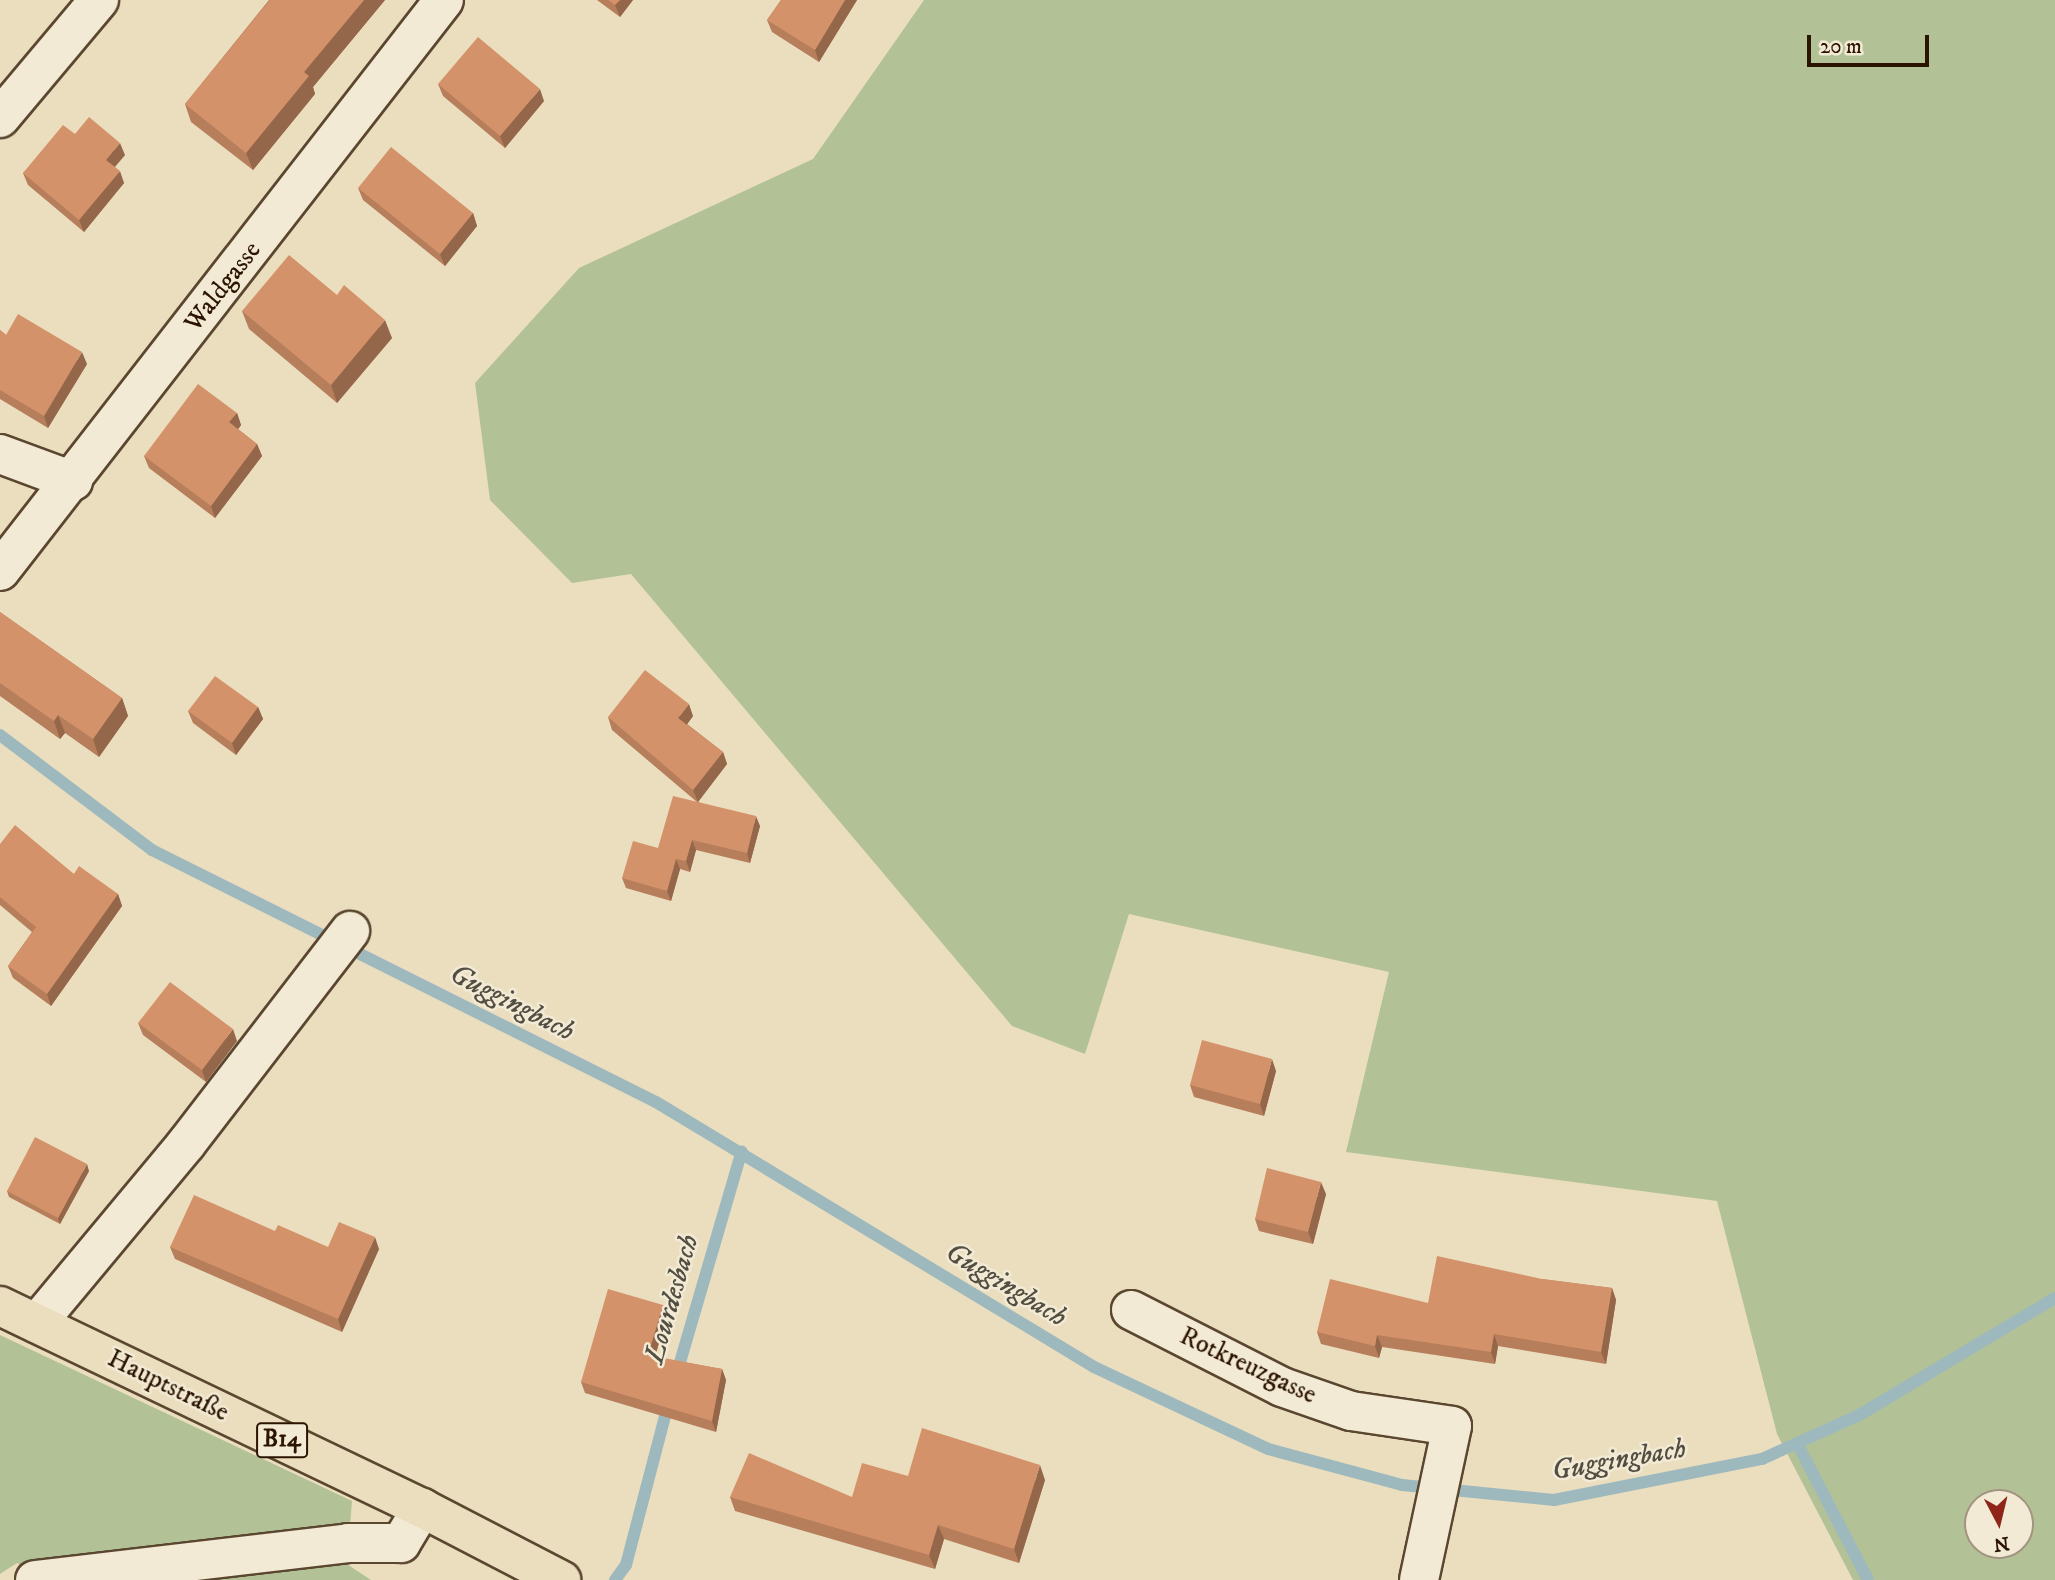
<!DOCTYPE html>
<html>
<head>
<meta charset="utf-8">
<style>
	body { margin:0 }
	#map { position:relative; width:2055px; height:1580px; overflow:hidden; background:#ebdebf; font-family:"IM FELL DW Pica",serif }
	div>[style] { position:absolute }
	.green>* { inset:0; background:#b2c296 }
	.stream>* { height:12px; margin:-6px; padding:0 6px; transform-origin:6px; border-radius:6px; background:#9eb9bd }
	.roads { filter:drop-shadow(2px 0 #5b4630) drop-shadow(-2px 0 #5b4630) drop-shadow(0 2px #5b4630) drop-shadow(0 -2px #5b4630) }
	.minor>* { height:38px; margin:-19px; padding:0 19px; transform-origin:19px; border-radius:19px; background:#f2ead5 }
	.major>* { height:38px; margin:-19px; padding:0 19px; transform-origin:19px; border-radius:19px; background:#ebdebf }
	.wall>* { inset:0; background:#b67e5b }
	.shaded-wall>* { inset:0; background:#94664a }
	.building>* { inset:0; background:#d4926a }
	span { translate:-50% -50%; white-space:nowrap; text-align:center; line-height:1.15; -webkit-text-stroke:5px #f2ead5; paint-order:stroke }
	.shield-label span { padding:2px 5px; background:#f2ead5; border:2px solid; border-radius:5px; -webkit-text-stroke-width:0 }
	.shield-label { font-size:24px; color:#2b1400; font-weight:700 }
	.street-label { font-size:26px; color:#2b1400 }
	.water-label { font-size:28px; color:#534e42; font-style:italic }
	.north { position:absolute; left:1964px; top:1489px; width:70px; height:70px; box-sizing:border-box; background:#f2ead5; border:2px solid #a29480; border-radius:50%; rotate:173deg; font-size:19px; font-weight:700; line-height:28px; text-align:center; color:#2b1400 }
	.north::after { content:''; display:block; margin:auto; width:24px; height:32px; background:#8f2418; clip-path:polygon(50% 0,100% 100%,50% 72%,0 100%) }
	.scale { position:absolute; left:1807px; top:35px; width:122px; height:32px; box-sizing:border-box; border:4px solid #2b1400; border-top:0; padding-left:9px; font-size:21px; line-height:24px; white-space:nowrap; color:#2b1400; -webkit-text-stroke:5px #f2ead5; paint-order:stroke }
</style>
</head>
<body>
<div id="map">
	<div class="green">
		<i style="clip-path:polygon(evenodd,924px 0,2055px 0,2055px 1580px,1853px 1580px,1777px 1434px,1717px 1201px,1346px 1152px,1389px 972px,1129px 914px,1085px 1054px,1012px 1026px,631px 574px,572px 583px,490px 500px,475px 383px,579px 268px,813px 159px,924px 0,2020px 1503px,2020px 1545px,1978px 1545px,1978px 1503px,2020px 1503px)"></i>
		<i style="clip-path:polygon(0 1335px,352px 1501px,347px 1564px,371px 1580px,43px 1580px,17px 1563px,0 1574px)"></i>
	</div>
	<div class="stream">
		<i style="left:0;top:735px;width:191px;rotate:37.1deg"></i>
		<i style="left:152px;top:850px;width:563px;rotate:26.57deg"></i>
		<i style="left:656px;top:1102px;width:512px;rotate:31.17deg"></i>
		<i style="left:1094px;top:1367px;width:192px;rotate:25.2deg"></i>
		<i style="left:1268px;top:1449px;width:139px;rotate:15deg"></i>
		<i style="left:1402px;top:1485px;width:153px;rotate:5.6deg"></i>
		<i style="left:1554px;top:1500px;width:212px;rotate:-11.2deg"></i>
		<i style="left:1762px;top:1459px;width:109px;rotate:-24.4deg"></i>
		<i style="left:1861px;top:1414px;width:226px;rotate:-30.9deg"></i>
		<i style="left:676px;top:1376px;width:234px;rotate:-73.7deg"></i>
		<i style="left:1797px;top:1443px;width:154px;rotate:62.6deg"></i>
		<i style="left:615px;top:1580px;width:19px;rotate:-54deg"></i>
		<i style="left:626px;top:1565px;width:170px;rotate:-75.3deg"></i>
	</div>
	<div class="roads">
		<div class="minor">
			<i style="left:0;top:118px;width:154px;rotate:-50deg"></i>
			<i style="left:0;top:454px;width:78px;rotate:20.3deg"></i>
			<i style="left:0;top:571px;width:723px;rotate:-52.13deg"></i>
			<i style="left:1131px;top:1310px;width:169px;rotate:27deg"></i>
			<i style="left:1282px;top:1387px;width:73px;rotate:19.2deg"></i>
			<i style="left:1351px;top:1411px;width:102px;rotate:8.4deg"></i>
			<i style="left:1452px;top:1426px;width:157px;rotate:102.1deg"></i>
			<i style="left:37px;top:1323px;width:233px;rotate:-50.2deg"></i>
			<i style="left:186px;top:1144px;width:269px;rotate:-52.4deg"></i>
			<i style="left:35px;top:1580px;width:315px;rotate:-6.7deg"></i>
			<i style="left:348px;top:1543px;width:53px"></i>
			<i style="left:401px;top:1543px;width:41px;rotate:-59deg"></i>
		</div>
		<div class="major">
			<i style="left:0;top:1306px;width:468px;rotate:25.6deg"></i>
			<i style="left:422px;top:1508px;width:157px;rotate:27.4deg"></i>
		</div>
	</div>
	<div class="wall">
		<i style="clip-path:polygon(269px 0,385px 0,313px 87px,315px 94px,253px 170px,191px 122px,185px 104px)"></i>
		<i style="clip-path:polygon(597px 0,633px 0,620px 17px)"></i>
		<i style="clip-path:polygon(781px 0,857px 0,819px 62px,772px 32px,767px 20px)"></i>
		<i style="clip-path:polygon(438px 84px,544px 101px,505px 148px,443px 96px)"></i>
		<i style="clip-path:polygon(75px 134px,125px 155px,115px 167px,124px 183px,84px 232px,28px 185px,23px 173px)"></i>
		<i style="clip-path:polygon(358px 188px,473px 213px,477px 226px,445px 266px,363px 200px)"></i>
		<i style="clip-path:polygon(337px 295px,392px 338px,337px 403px,249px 329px,242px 311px)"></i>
		<i style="clip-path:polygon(0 330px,6px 335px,87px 364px,48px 428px,0 399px)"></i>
		<i style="clip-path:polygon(237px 413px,241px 425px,238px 429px,257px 444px,262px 456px,215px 518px,149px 468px,144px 456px)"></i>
		<i style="clip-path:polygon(0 612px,122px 698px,128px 716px,99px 757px,65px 733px,60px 739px,0 696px)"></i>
		<i style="clip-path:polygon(258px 707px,263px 719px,236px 755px,193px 723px,188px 711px)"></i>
		<i style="clip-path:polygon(693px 716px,687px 724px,723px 752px,727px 764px,698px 802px,760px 826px,750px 863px,696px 850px,690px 872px,680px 869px,671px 901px,626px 888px,622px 878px,658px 848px,697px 802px,612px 730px,608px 717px)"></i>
		<i style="clip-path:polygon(0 844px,74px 874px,118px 894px,122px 906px,51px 1006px,13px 978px,8px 966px,32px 932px,0 905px)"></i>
		<i style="clip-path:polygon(138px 1023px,237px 1041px,206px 1082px,143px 1035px)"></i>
		<i style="clip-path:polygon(1276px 1071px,1264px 1116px,1194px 1097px,1190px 1085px)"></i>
		<i style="clip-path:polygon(89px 1171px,60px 1224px,9px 1197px,7px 1191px)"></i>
		<i style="clip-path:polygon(1326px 1194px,1313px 1244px,1259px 1231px,1255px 1219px)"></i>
		<i style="clip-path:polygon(275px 1231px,328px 1247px,379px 1249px,342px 1332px,175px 1259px,170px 1247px)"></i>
		<i style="clip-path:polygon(1542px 1279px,1612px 1288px,1616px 1300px,1606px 1364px,1498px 1346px,1495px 1364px,1382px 1347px,1379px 1358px,1321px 1344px,1317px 1332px,1428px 1303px)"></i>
		<i style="clip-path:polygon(663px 1305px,667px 1316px,655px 1357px,722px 1369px,726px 1380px,716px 1432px,585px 1393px,581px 1382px)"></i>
		<i style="clip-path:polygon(1045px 1480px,1019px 1563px,944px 1539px,935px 1569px,735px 1511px,730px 1497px,852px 1497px)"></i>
	</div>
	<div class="shaded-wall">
		<i style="clip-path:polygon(364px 0,385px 0,313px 87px,315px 94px,253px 170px,246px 153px,304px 72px)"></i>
		<i style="clip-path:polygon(620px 0,633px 0,620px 17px,615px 5px)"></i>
		<i style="clip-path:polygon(845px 0,857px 0,819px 62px,815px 50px)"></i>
		<i style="clip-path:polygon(540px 89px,544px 101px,505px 148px,500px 136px)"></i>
		<i style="clip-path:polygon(120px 143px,125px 155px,110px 172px,106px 160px)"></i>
		<i style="clip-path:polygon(120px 171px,124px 183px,84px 232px,79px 220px)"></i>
		<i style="clip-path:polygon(473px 213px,477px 226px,445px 266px,440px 254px)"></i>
		<i style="clip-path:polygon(385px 320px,392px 338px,337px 403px,331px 385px)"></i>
		<i style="clip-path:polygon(82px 352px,87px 364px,48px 428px,44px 416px)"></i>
		<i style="clip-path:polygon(237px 413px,241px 425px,234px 435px,229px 422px)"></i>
		<i style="clip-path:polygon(257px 444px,262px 456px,215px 518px,211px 506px)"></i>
		<i style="clip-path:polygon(122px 698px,128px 716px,99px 757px,93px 739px)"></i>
		<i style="clip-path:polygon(689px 704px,693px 716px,683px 730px,678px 718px)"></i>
		<i style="clip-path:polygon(258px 707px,263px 719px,236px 755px,232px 743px)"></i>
		<i style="clip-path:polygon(58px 715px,65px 733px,60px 739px,54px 721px)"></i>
		<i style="clip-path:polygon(723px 752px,727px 764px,698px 802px,693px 790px)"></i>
		<i style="clip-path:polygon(756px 816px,760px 826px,750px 863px,747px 853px)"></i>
		<i style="clip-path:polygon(692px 840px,696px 850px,690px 872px,686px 861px)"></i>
		<i style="clip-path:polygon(676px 859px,680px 869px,671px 901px,667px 891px)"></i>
		<i style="clip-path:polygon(118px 894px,122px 906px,51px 1006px,47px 994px)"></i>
		<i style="clip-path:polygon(233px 1029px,237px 1041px,206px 1082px,202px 1070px)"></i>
		<i style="clip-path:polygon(1272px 1059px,1276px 1071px,1264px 1116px,1260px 1104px)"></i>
		<i style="clip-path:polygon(87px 1164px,89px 1171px,60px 1224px,58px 1218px)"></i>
		<i style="clip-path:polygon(1321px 1182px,1326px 1194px,1313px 1244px,1308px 1232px)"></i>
		<i style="clip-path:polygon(375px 1237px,379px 1249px,342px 1332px,338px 1319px)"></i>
		<i style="clip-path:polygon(1612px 1288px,1616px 1300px,1606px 1364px,1601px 1352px)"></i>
		<i style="clip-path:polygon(663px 1305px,667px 1316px,652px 1366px,648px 1355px)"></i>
		<i style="clip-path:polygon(1494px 1334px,1498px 1346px,1495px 1364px,1491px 1352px)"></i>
		<i style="clip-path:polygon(1377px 1335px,1382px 1347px,1379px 1358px,1375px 1346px)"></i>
		<i style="clip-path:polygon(722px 1369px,726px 1380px,716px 1432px,712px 1421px)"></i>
		<i style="clip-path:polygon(1040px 1465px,1045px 1480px,1019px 1563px,1014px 1549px)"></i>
		<i style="clip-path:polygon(938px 1525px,944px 1539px,935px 1569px,929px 1555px)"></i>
	</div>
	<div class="building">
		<i style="clip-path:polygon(270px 0,364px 0,304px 72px,309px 76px,246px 153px,185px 104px)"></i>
		<i style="clip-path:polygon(608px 0,620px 0,615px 5px)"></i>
		<i style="clip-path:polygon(781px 0,845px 0,815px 50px,767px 20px)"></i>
		<i style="clip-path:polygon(478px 37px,540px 89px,500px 136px,438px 84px)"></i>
		<i style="clip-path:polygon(89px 117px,120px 143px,106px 160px,120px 171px,79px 220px,23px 173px,63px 125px,75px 134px)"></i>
		<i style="clip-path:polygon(391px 147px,473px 213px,440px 254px,358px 188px)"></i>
		<i style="clip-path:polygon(289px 255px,337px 295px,344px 285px,385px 320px,331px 385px,242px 311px)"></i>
		<i style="clip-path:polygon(18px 314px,82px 352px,44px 416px,0 390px,0 330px,6px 335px)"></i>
		<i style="clip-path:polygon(198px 384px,237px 413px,229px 422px,257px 444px,211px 506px,144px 456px)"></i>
		<i style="clip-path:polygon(0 612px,122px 698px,93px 739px,58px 715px,54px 721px,0 683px)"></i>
		<i style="clip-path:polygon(645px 670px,689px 704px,678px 718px,723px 752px,693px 790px,608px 717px)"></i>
		<i style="clip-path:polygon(215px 676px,258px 707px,232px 743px,188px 711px)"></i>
		<i style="clip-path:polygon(673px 796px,756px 816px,747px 853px,692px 840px,686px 861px,676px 859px,667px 891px,622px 878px,633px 841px,658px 848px)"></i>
		<i style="clip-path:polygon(15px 825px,74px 874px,79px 866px,118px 894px,47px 994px,8px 966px,36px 927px,0 897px,0 844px)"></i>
		<i style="clip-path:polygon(170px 982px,233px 1029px,202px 1070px,138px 1023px)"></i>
		<i style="clip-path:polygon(1202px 1040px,1272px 1059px,1260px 1104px,1190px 1085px)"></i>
		<i style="clip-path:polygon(35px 1137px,87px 1164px,58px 1218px,7px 1191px)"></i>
		<i style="clip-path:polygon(1267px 1168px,1321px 1182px,1308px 1232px,1255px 1219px)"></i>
		<i style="clip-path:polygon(194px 1195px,275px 1231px,278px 1225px,328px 1247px,339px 1222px,375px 1237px,338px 1319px,170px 1247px)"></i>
		<i style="clip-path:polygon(1437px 1256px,1542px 1279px,1612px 1288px,1601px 1352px,1494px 1334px,1491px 1352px,1377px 1335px,1375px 1346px,1317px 1332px,1330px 1279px,1428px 1303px)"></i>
		<i style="clip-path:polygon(608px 1289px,663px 1305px,648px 1355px,722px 1369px,712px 1421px,581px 1382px)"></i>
		<i style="clip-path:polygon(922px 1428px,1040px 1465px,1014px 1549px,938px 1525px,929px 1555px,730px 1497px,749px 1453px,852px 1497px,862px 1463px,908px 1476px)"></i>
	</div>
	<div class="shield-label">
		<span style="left:282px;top:1440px">B14</span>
	</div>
	<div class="street-label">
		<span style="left:223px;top:287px;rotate:-52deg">Waldgasse</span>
		<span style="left:1248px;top:1366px;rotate:25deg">Rotkreuzgasse</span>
		<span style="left:168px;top:1386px;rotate:26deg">Hauptstraße</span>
	</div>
	<div class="water-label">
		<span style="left:512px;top:1003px;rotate:27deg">Guggingbach</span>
		<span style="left:1006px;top:1285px;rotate:31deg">Guggingbach</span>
		<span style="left:672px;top:1299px;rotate:-74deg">Lourdesbach</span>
		<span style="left:1619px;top:1460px;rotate:-10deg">Guggingbach</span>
	</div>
	<div class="north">N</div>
	<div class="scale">20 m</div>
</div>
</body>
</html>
